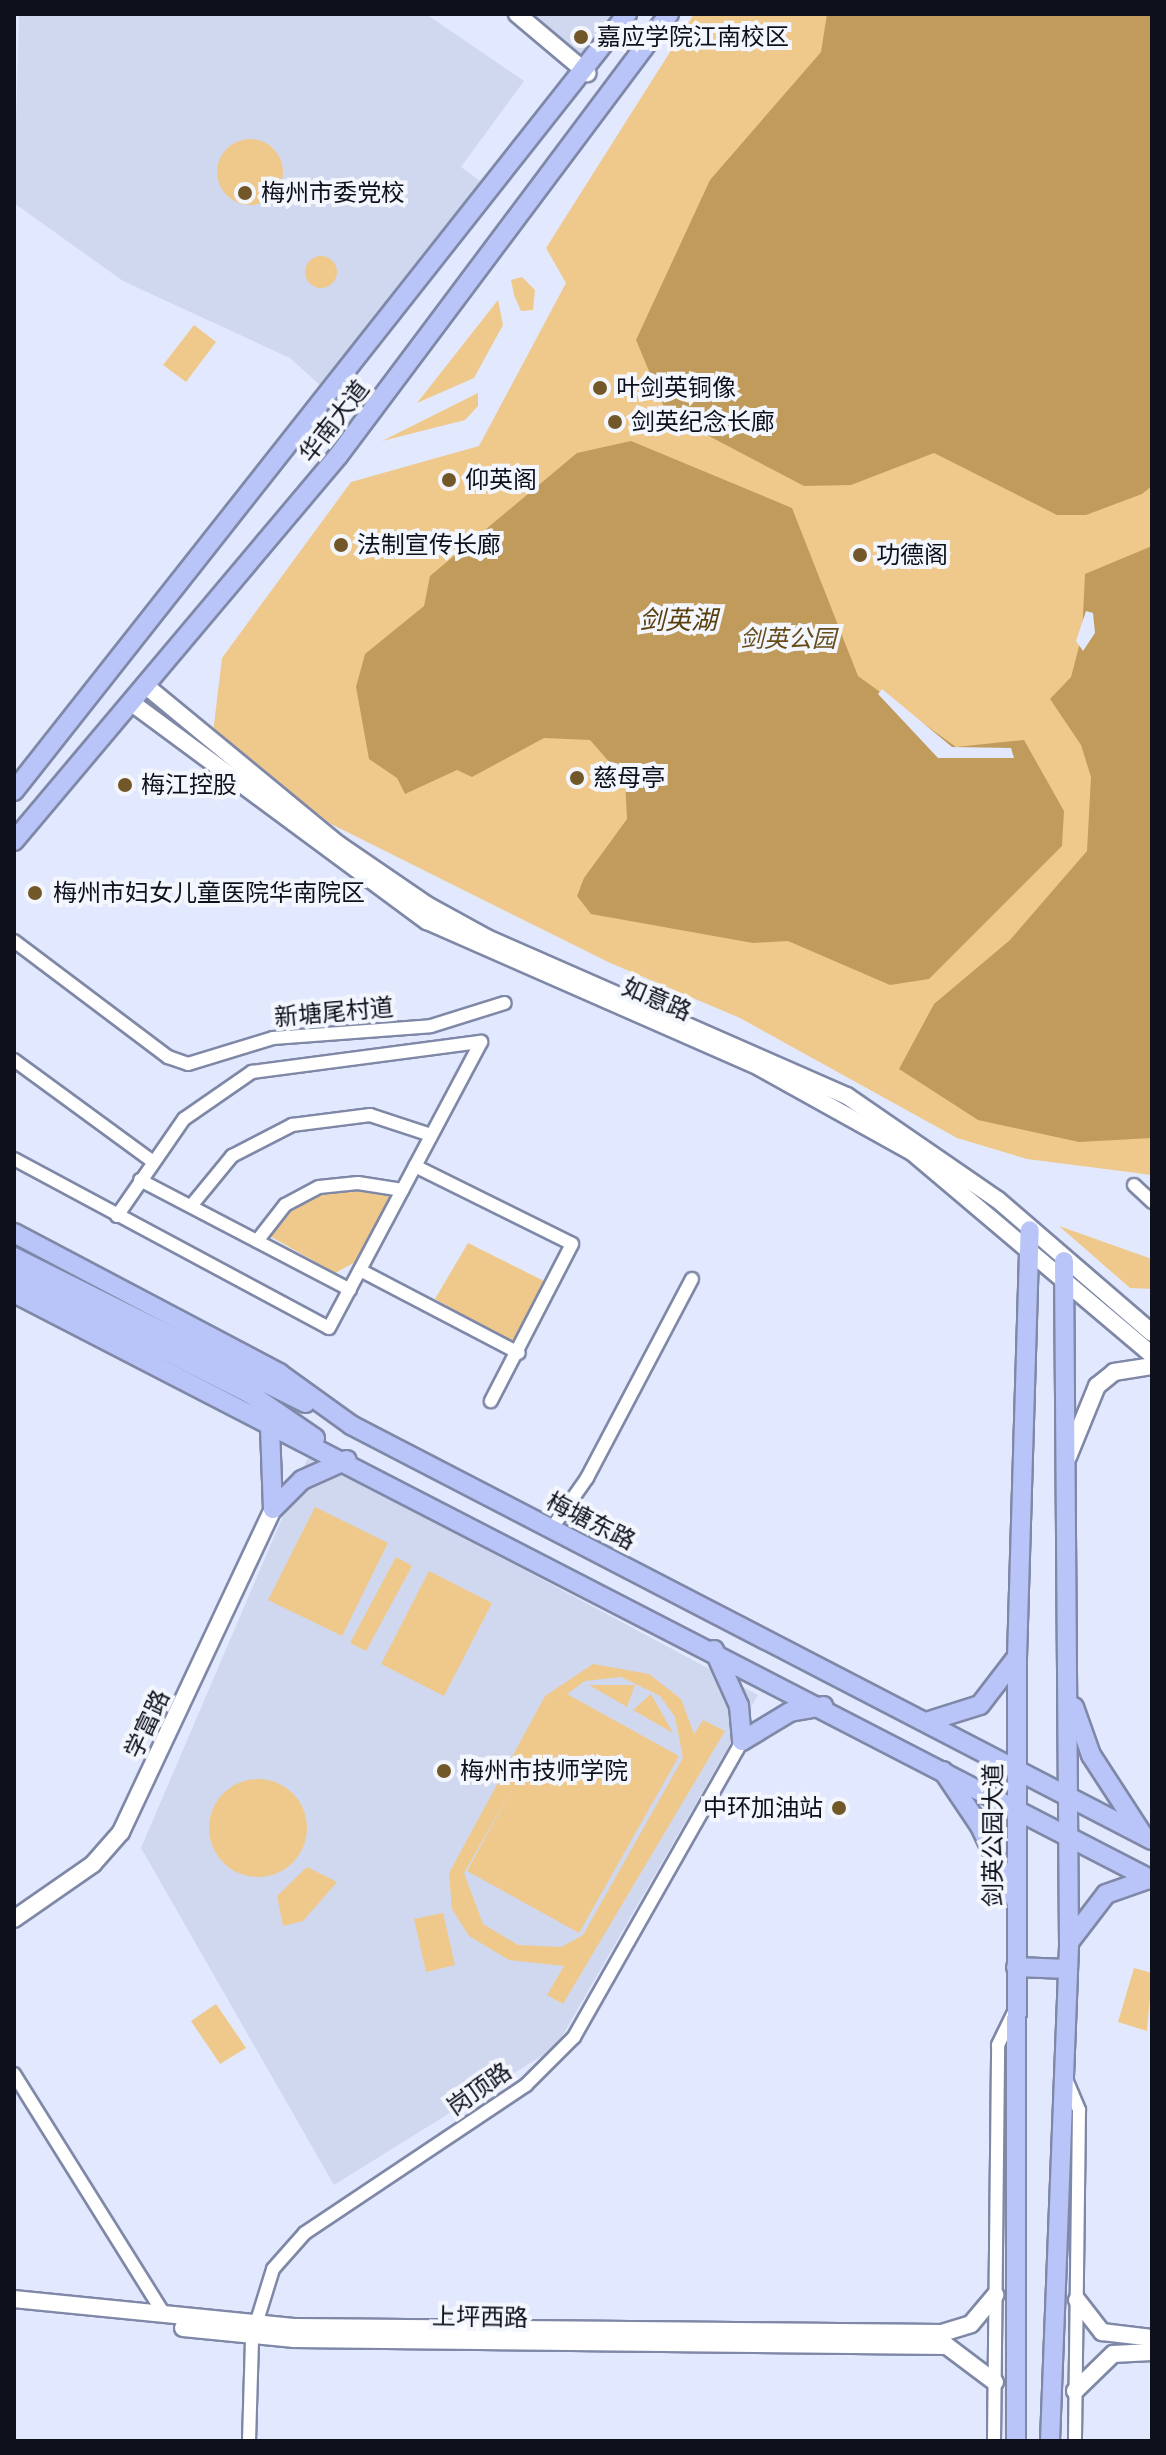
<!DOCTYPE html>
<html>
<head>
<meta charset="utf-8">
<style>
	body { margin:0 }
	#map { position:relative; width:1166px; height:2455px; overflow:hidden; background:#e2e8fd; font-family:"Crimson Pro","Noto Sans SC",serif }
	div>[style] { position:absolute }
	.built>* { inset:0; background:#d0d8f0 }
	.green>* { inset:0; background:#efc98b }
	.round { border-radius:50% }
	.water>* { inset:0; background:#c19b5c }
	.pier>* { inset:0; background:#e2e8fd }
	.roads { filter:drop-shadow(2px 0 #7f88a7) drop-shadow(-2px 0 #7f88a7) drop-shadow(0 2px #7f88a7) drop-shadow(0 -2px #7f88a7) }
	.street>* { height:12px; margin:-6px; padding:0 6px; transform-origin:6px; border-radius:6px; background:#fff }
	.secondary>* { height:16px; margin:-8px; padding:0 8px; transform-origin:8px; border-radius:8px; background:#fff }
	.primary>* { height:18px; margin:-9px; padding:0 9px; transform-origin:9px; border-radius:9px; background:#b9c5f8 }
	.dots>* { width:22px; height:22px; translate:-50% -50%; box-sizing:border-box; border:4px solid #f3f6fd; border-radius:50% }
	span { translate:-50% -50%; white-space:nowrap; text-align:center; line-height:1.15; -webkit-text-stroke:8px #f3f6fd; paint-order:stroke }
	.poi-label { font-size:24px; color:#0e111c }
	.left { translate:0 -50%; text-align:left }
	.right { translate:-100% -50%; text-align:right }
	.street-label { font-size:24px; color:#0e111c }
	.park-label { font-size:24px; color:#674c1b; font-style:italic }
	.water-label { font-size:26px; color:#5a3f0c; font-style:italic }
	.frame { position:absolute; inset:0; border:16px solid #0e111c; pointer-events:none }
</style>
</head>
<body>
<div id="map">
	<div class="built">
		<i style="clip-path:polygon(19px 14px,426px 14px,524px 81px,461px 167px,483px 183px,387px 332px,320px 385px,290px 358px,123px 281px,14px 203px)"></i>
		<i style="clip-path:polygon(532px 14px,616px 14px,588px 60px)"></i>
		<i style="clip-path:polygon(309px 1455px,758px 1695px,556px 2047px,334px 2185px,141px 1848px)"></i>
	</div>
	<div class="green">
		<i style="clip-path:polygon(694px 14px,1152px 14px,1152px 1175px,1027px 1159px,957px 1138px,740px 1018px,608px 962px,331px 824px,213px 733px,222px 658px,351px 482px,479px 446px,566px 283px,546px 248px)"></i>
		<i class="round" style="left:217px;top:139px;width:66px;height:66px"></i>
		<i class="round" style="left:305px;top:256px;width:32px;height:32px"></i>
		<i style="clip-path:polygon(522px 277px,535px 290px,533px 310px,521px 311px,514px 295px,511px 280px)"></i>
		<i style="clip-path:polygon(498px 300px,503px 325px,474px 378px,417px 403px)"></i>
		<i style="clip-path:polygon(194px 325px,216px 342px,186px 382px,163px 365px)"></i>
		<i style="clip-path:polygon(478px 393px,478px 406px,465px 420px,382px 441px)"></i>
		<i style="clip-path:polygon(354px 1188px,394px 1191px,359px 1260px,335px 1273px,268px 1235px,286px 1210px,315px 1193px)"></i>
		<i style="clip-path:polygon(1059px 1226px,1152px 1259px,1152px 1289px,1130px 1288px)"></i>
		<i style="clip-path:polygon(468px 1243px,546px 1282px,512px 1344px,435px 1299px)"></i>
		<i style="clip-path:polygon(315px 1507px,388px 1543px,342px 1636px,268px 1600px)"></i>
		<i style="clip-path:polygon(396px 1557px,412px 1566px,366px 1651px,350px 1643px)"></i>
		<i style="clip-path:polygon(429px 1571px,492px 1603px,444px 1696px,381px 1664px)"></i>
		<i style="clip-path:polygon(evenodd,593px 1664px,649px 1674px,681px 1699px,694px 1734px,703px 1720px,725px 1731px,563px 2004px,547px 1995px,564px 1966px,509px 1960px,469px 1936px,452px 1909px,449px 1873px,545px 1696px,593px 1664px,621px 1677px,660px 1696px,675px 1717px,683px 1758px,583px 1935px,561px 1947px,518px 1945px,483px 1924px,464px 1873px,512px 1789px,467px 1871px,579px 1933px,679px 1756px,567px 1694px,585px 1681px,621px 1677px)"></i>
		<i style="clip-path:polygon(589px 1685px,635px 1685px,627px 1707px)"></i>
		<i style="clip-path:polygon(651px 1694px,673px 1733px,633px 1710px)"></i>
		<i class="round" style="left:209px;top:1779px;width:98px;height:98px"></i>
		<i style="clip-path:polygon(307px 1867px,337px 1882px,303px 1921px,283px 1926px,277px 1896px)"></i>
		<i style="clip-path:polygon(443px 1913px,455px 1965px,426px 1972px,414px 1919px)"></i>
		<i style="clip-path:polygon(1134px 1968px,1152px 1973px,1147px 2031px,1118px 2022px)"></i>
		<i style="clip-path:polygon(216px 2004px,246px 2048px,220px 2064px,191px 2021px)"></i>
	</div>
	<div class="water">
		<i style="clip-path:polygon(827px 14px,1152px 14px,1152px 486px,1142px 494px,1086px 515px,1057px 515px,934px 453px,851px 485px,804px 486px,667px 414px,636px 340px,710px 180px,821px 52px)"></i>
		<i style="clip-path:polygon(631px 441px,792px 508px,858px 676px,956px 747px,1024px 740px,1064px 811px,1062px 846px,929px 979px,890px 985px,788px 941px,753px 943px,591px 914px,577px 896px,584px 878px,627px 819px,625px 780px,590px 740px,544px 738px,472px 777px,457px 770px,405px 794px,397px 778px,369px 759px,356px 687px,365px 654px,424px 606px,430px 576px,577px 453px)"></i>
		<i style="clip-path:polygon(1152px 546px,1152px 1138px,1079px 1142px,978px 1120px,899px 1069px,934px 1004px,1010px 940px,1087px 851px,1091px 777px,1081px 745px,1050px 699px,1071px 677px,1082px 635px,1085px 574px)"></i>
	</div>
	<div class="pier">
		<i style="clip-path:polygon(1086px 611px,1093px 613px,1095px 633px,1083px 651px,1076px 641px)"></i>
		<i style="clip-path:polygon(882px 689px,952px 747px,1011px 748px,1014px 758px,938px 758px,878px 694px)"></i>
	</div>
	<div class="roads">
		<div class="street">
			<i style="left:14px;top:941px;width:193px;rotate:37deg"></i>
			<i style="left:168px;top:1057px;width:21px;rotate:19deg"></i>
			<i style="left:188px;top:1064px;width:89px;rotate:-17deg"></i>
			<i style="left:273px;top:1038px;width:158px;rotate:-4.3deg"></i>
			<i style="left:431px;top:1026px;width:77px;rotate:-17.3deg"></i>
			<i style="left:14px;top:1060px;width:171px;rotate:36.2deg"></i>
			<i style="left:14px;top:1159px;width:357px;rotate:28.2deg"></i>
			<i style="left:329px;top:1328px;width:324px;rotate:-62deg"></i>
			<i style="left:415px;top:1166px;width:175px;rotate:26.4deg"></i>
			<i style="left:572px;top:1244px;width:177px;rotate:117.3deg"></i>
			<i style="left:140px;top:1180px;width:237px;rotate:27.6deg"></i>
			<i style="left:1134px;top:1185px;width:25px;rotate:43deg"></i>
			<i style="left:191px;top:1206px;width:65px;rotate:-50.6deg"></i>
			<i style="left:232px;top:1156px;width:68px;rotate:-27.3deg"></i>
			<i style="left:292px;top:1125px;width:79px;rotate:-7.3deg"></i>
			<i style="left:370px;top:1115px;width:64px;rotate:18.2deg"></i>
			<i style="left:117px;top:1216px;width:118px;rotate:-55.4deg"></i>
			<i style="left:184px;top:1119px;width:83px;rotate:-34.7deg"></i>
			<i style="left:252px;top:1072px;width:231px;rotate:-7.5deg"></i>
			<i style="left:257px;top:1241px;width:46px;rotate:-52.1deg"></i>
			<i style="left:285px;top:1205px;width:38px;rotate:-28deg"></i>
			<i style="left:319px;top:1187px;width:39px;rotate:-6deg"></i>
			<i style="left:358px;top:1183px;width:45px;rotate:9deg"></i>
			<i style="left:360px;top:1270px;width:179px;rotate:27.6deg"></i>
			<i style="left:552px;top:1528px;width:61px;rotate:-55deg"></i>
			<i style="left:587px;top:1478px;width:225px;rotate:-62.2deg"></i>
			<i style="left:14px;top:2074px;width:285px;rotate:58deg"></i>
			<i style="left:1066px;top:2079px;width:34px;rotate:67deg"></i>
			<i style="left:1079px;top:2110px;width:331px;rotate:90.7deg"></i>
			<i style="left:249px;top:2441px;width:104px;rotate:-88.3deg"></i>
			<i style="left:252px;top:2337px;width:71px;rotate:-72.8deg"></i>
			<i style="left:273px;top:2269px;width:48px;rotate:-48.4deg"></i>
			<i style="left:305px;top:2233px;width:266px;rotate:-33.8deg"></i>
			<i style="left:526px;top:2085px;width:68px;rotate:-45deg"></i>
			<i style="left:574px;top:2037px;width:340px;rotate:-60.4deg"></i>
			<i style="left:994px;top:2441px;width:396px;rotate:-89.4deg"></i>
			<i style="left:998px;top:2045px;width:37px;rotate:-64deg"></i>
		</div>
		<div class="secondary">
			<i style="left:517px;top:14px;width:92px;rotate:40.1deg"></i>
			<i style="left:146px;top:686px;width:249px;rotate:39.5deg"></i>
			<i style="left:338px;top:844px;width:108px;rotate:34.4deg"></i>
			<i style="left:427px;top:905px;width:68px;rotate:28.8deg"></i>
			<i style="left:487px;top:938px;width:393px;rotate:23.7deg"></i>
			<i style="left:847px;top:1096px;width:183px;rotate:34.6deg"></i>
			<i style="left:998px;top:1200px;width:203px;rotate:40.8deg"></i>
			<i style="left:132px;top:703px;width:367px;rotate:36.5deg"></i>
			<i style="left:427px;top:921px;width:363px;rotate:23.7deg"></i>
			<i style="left:759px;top:1067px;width:175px;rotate:29.1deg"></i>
			<i style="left:912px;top:1152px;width:314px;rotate:40.2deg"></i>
			<i style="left:1068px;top:1457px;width:77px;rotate:-67.8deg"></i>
			<i style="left:1097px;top:1386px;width:22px;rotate:-39deg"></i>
			<i style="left:1114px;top:1372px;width:38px;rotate:-9deg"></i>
			<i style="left:14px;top:1919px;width:96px;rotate:-34.8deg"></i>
			<i style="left:93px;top:1864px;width:43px;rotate:-48.8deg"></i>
			<i style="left:121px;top:1832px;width:357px;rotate:-64.8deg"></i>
			<i style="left:14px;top:2299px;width:283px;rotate:5.7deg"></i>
			<i style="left:296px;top:2327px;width:646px;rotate:0.53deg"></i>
			<i style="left:942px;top:2333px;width:30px;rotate:-17deg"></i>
			<i style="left:971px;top:2324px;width:38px;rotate:-50deg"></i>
			<i style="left:1077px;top:2300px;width:41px;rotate:52deg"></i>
			<i style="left:1102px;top:2332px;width:50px;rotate:6.8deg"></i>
			<i style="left:183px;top:2328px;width:112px;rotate:5.7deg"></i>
			<i style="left:294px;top:2339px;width:653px;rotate:0.61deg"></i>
			<i style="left:947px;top:2346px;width:60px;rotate:36.9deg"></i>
			<i style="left:1075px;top:2391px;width:53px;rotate:-44.2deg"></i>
			<i style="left:1113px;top:2354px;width:39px;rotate:-3deg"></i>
		</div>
		<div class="primary">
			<i style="left:14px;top:791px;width:990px;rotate:-51.73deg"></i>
			<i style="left:14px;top:841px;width:503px;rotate:-49.92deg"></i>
			<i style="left:338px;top:456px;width:552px;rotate:-53.17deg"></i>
			<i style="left:14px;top:1233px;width:300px;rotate:27.8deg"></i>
			<i style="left:279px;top:1373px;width:89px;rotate:35.8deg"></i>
			<i style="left:351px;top:1425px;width:902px;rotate:27.39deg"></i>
			<i style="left:14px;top:1257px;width:326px;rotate:26.6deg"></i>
			<i style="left:14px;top:1275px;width:263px;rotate:26.7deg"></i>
			<i style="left:249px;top:1393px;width:80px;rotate:34.3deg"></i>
			<i style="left:14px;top:1293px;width:1280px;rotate:27.29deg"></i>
			<i style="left:270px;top:1428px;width:81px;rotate:87.9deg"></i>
			<i style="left:273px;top:1509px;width:41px;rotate:-45deg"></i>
			<i style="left:302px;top:1480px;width:49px;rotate:-24deg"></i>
			<i style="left:714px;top:1650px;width:61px;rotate:65.9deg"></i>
			<i style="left:739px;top:1706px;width:35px;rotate:85deg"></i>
			<i style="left:1074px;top:1707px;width:51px;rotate:70.5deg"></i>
			<i style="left:1091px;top:1755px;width:92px;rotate:57deg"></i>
			<i style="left:929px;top:1721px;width:53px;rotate:-17.4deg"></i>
			<i style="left:980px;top:1705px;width:59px;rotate:-52.5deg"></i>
			<i style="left:742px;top:1741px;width:56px;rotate:-31.1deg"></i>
			<i style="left:790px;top:1712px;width:34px;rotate:-10deg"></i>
			<i style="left:943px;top:1771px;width:66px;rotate:56.1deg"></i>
			<i style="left:980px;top:1826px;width:80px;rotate:64.7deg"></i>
			<i style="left:1070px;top:1941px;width:59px;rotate:-52.5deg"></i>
			<i style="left:1106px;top:1894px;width:46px;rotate:-19.2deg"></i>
			<i style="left:1016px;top:1967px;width:52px;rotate:2.2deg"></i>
			<i style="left:1016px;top:2441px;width:784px;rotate:-89.93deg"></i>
			<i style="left:1017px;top:1657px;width:427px;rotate:-88.3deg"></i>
			<i style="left:1050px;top:2441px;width:498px;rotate:-87.8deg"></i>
			<i style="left:1069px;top:1943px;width:682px;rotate:-90.42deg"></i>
		</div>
	</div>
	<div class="dots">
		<i style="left:581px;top:37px;background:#725729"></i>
		<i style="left:245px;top:193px;background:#725729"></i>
		<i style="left:600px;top:388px;background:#725729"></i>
		<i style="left:615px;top:422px;background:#725729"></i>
		<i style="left:449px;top:480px;background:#725729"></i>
		<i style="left:341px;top:545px;background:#725729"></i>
		<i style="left:860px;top:555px;background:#725729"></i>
		<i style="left:577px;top:778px;background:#725729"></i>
		<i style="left:125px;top:785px;background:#725729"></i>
		<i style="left:35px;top:893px;background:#725729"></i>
		<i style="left:444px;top:1771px;background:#725729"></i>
		<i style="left:839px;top:1808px;background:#725729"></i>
	</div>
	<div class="poi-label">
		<span class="left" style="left:597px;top:37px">嘉应学院江南校区</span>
		<span class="left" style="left:261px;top:193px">梅州市委党校</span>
		<span class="left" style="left:616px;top:388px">叶剑英铜像</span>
		<span class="left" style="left:631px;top:422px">剑英纪念长廊</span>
		<span class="left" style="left:465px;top:480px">仰英阁</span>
		<span class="left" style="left:357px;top:545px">法制宣传长廊</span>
		<span class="left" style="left:876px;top:555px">功德阁</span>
		<span class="left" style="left:593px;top:778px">慈母亭</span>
		<span class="left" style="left:141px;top:785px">梅江控股</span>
		<span class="left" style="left:53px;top:893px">梅州市妇女儿童医院华南院区</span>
		<span class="left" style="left:460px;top:1771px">梅州市技师学院</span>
		<span class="right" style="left:823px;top:1808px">中环加油站</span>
	</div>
	<div class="street-label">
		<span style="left:334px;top:421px;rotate:-52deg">华南大道</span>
		<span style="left:657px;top:999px;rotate:23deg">如意路</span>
		<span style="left:334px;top:1012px;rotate:-5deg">新塘尾村道</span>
		<span style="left:591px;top:1521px;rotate:27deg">梅塘东路</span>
		<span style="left:147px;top:1724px;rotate:-65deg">学富路</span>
		<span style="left:993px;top:1835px;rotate:-90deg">剑英公园大道</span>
		<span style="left:479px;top:2089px;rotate:-35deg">岗顶路</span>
		<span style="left:480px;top:2317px;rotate:1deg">上坪西路</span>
	</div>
	<div class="park-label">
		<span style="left:788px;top:639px">剑英公园</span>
	</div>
	<div class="water-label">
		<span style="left:678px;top:621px">剑英湖</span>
	</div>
	<div class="frame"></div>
</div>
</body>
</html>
